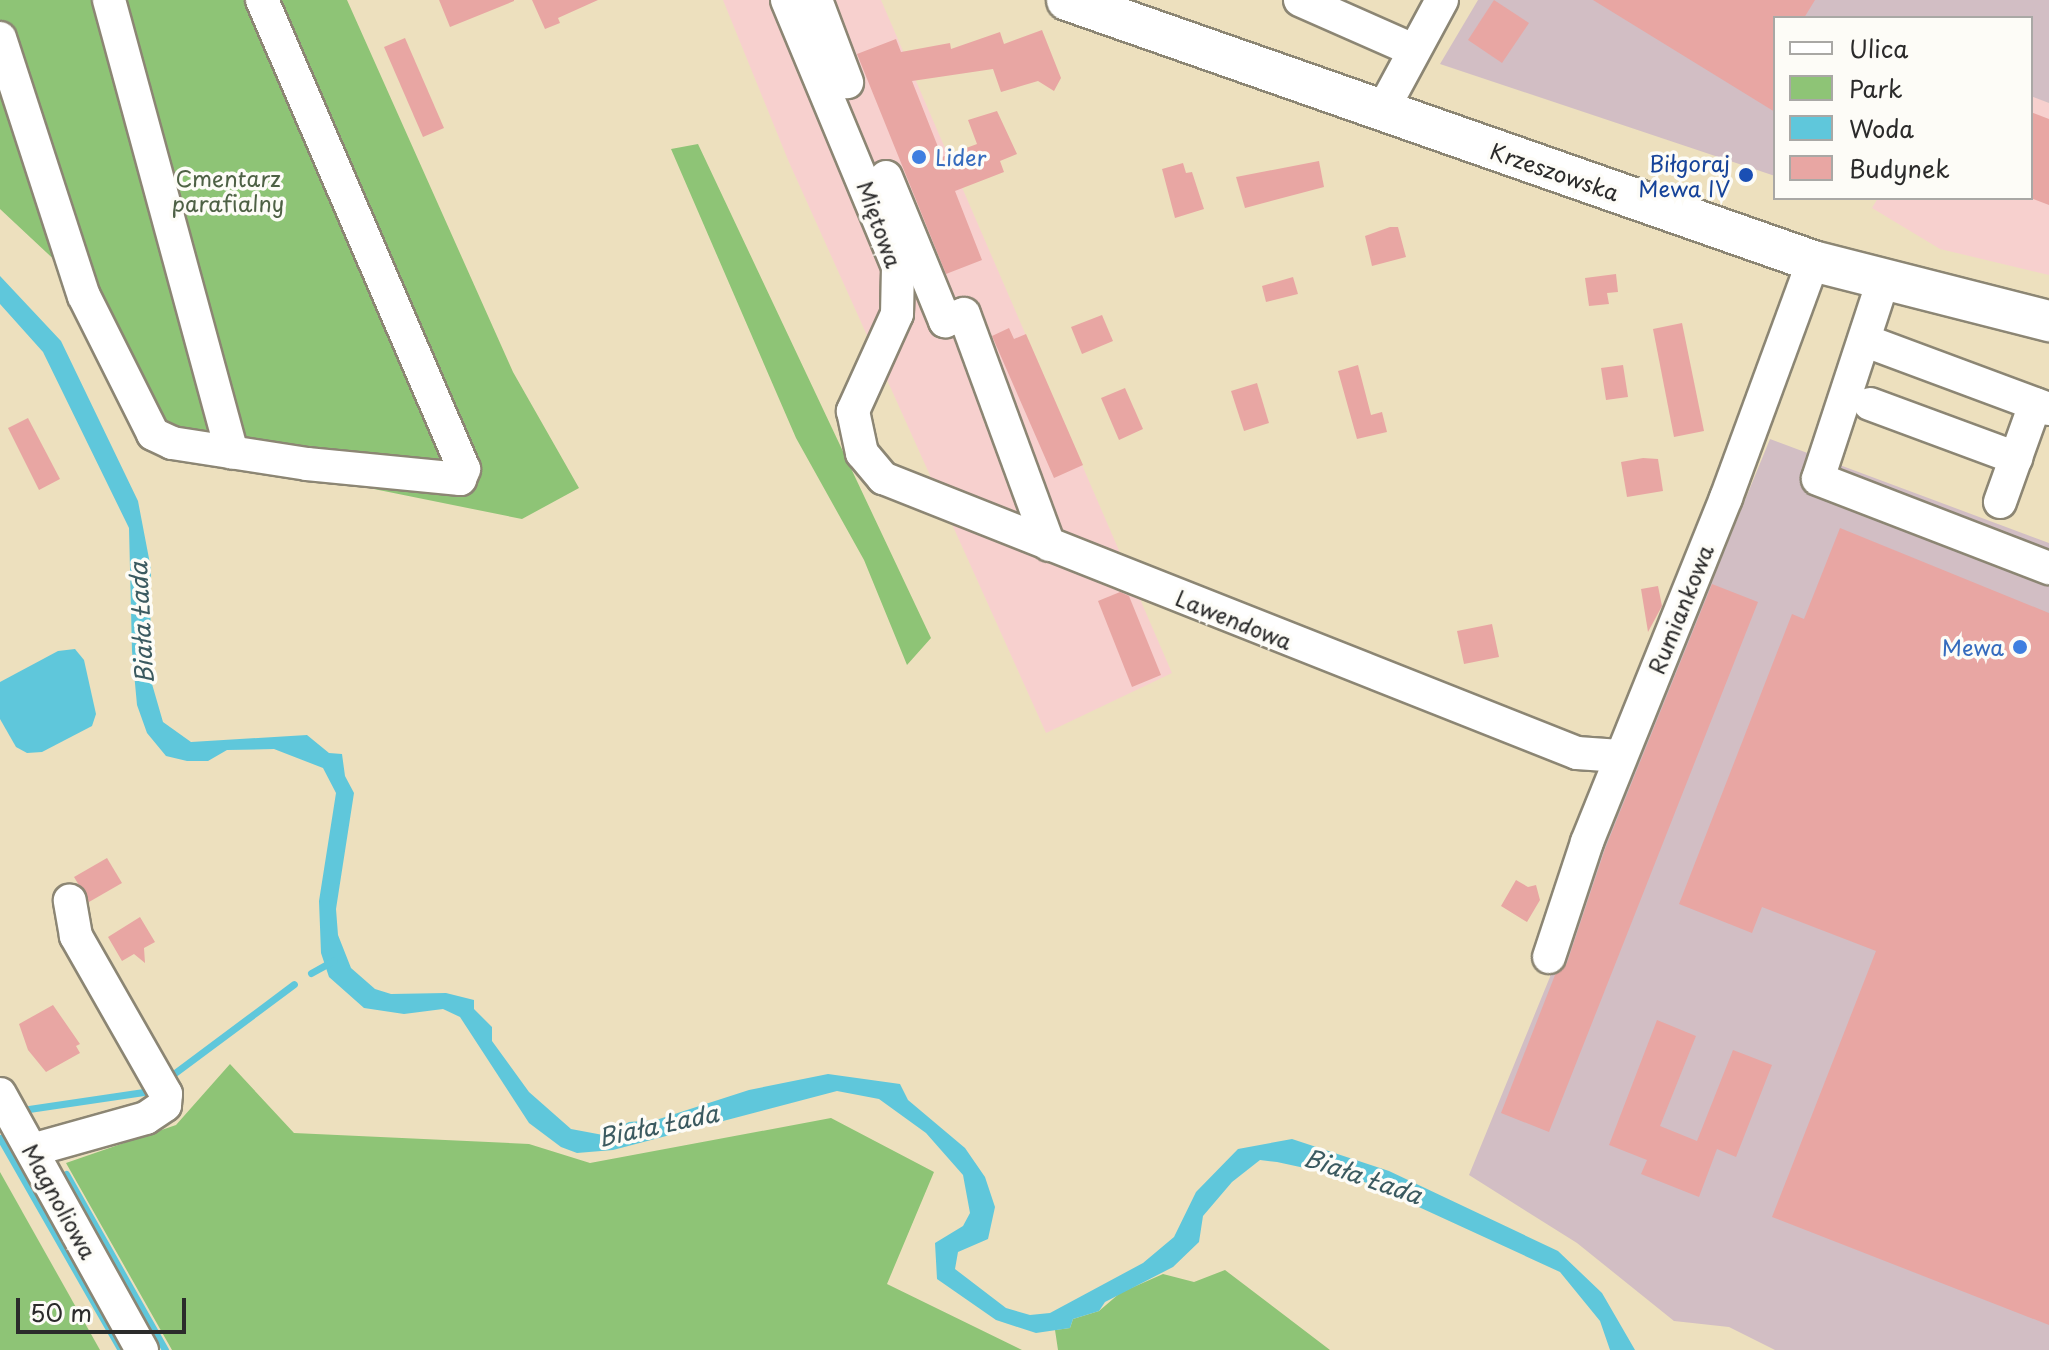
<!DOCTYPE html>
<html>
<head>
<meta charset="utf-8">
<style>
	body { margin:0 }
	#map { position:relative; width:2049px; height:1350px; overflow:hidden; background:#ede0be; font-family:"Playpen Sans",sans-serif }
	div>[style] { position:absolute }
	.built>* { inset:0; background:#f7d0ce }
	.industrial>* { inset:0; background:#d2bec4 }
	.green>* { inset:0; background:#8ec476 }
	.water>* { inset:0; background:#5fc7db }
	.stream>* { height:7px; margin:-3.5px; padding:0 3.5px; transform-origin:3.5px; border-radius:3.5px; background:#5fc7db }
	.building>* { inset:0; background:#e8a6a3 }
	.roads { filter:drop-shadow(2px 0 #8c8674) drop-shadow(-2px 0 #8c8674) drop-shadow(0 2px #8c8674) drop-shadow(0 -2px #8c8674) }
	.minor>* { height:32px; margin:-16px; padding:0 16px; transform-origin:16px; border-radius:16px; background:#fff }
	.major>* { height:40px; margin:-20px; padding:0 20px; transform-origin:20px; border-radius:20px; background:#fff }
	.dots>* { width:22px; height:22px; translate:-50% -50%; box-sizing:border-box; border:4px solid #fdfcf7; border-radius:50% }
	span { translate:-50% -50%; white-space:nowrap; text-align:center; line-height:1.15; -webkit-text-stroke:7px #fdfcf7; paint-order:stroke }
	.shop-label { font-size:22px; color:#366cbe }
	.left { translate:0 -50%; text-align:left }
	.right { translate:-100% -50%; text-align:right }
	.transit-label { font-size:22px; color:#164399 }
	.street-label { font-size:22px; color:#2b2b2b }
	.park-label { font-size:22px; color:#4e6145 }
	.water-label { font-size:24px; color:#3b5a60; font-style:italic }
	.legend { position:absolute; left:1773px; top:16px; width:260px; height:184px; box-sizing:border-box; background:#fdfcf7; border:2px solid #a9a8a5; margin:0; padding:10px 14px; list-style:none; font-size:24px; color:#2b2b2b }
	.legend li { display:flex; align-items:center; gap:16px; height:40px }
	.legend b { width:40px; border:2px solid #a9a8a5 }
	.scale { position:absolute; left:16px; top:1298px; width:170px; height:36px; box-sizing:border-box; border:4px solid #2b2b2b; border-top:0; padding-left:10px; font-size:24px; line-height:28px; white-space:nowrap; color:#2b2b2b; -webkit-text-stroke:6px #fdfcf7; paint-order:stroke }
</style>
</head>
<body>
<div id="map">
	<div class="built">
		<i style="clip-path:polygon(723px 0,881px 0,1172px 673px,1046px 733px,788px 160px)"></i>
		<i style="clip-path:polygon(2031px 95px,2049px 103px,2049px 275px,1940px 249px,1872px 208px,1878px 198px,2031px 198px)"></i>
	</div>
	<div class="industrial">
		<i style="clip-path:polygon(1478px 0,2049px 0,2049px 103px,2031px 96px,2031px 18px,1775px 18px,1775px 176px,1440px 64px)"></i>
		<i style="clip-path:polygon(1770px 439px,2049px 543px,2049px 1350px,1775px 1350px,1729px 1327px,1674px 1321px,1577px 1243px,1469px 1175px)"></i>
	</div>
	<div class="green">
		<i style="clip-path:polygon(0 0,347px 0,513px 372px,579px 488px,522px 519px,152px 444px,62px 267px,0 209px)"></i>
		<i style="clip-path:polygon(698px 144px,931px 638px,907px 665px,864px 560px,796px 438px,671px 149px)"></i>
		<i style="clip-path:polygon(230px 1064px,294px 1133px,529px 1144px,590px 1163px,831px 1118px,934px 1172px,887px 1284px,1022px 1350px,172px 1350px,66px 1163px,176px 1125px)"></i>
		<i style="clip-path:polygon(0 1172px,100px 1350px,0 1350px)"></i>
		<i style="clip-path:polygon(1225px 1270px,1330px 1350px,1058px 1350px,1055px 1330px,1070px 1328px,1073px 1319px,1099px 1311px,1120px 1293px,1163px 1274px,1194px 1282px)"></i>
	</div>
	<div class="water">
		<i style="clip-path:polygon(0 276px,61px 341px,138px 501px,151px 569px,150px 677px,163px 722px,191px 742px,307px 735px,329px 753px,342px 754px,345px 776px,354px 793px,336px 909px,338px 935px,351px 968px,375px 989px,391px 994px,446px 993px,474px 1000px,474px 1009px,492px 1027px,492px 1041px,529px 1092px,571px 1129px,603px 1135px,629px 1122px,656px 1120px,749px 1090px,828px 1074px,900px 1084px,908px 1100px,965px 1148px,985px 1177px,995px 1207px,988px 1239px,958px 1252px,955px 1269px,1006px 1308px,1030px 1315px,1050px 1313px,1143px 1263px,1174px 1237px,1196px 1192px,1238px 1149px,1292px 1139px,1389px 1171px,1558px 1251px,1602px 1293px,1635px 1350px,1610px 1350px,1600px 1321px,1560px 1272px,1360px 1180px,1277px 1162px,1260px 1160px,1232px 1182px,1203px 1216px,1199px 1242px,1173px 1267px,1105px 1302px,1099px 1311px,1073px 1319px,1070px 1328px,1036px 1333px,996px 1320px,937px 1279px,935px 1243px,963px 1226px,970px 1213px,963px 1175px,926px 1133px,879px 1099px,837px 1091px,613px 1150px,577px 1153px,561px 1147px,529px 1123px,460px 1017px,443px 1009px,404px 1014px,364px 1008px,329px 977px,321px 953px,319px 901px,336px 793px,323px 768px,274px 749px,227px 750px,208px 761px,187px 761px,166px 756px,147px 733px,137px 705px,132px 651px,129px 528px,43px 352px,0 304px)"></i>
		<i style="clip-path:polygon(75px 649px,84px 660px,96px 714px,92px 726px,42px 752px,27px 753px,16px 747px,0 719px,0 682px,58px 651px)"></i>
	</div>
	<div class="stream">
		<i style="left:311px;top:973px;width:26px;rotate:-29deg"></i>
		<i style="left:172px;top:1075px;width:152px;rotate:-36.7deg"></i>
		<i style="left:22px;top:1110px;width:123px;rotate:-8.4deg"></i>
		<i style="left:0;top:1138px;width:244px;rotate:60.3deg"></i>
		<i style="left:66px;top:1174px;width:202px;rotate:60.6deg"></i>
	</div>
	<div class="building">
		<i style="clip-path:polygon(439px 0,514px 0,514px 1px,450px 27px)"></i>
		<i style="clip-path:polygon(532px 0,598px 0,558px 18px,560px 23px,545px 29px)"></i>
		<i style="clip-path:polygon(1494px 0,1529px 23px,1502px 63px,1468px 40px)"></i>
		<i style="clip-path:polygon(1593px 0,1815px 0,1804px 18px,1775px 18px,1775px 112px)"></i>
		<i style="clip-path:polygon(1042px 30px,1061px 78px,1054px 91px,1038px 81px,1001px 92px,993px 69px,912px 81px,942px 157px,977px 144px,968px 120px,997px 111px,1017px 154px,1000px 161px,1004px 172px,955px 191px,982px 260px,946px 274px,857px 54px,896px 39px,901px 52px,950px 43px,951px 49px,1000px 32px,1004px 44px)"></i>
		<i style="clip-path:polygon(405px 38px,444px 128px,423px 137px,384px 47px)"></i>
		<i style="clip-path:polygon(2031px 112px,2049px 119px,2049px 205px,2031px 198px)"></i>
		<i style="clip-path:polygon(1319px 161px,1324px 187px,1245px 208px,1236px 177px)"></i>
		<i style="clip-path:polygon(1183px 163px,1186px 173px,1192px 172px,1204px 209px,1175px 218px,1162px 169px)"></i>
		<i style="clip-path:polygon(1390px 227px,1398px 227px,1406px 257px,1372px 266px,1365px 236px)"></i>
		<i style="clip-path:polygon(1616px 274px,1618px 292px,1607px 293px,1609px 304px,1589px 306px,1585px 278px)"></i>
		<i style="clip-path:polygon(1293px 277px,1298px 294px,1266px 302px,1262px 286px)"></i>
		<i style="clip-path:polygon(1102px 315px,1113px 341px,1082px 354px,1071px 327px)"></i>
		<i style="clip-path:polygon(1682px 323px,1704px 431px,1674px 437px,1653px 329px)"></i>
		<i style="clip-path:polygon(1009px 328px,1014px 339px,1026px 334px,1083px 465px,1054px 478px,992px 336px)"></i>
		<i style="clip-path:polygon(1358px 365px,1371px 415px,1382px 412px,1387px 432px,1357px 439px,1338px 371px)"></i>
		<i style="clip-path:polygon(1623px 365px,1628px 397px,1606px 400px,1601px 368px)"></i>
		<i style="clip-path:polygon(1257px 383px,1269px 423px,1244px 431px,1231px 391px)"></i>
		<i style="clip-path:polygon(1125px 388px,1143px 429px,1119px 440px,1101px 398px)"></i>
		<i style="clip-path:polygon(28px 418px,60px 479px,39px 490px,8px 428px)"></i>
		<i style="clip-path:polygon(1643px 458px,1658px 459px,1663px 491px,1627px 497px,1621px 462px)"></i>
		<i style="clip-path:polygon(1840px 528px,2049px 613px,2049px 1325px,1772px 1217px,1876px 951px,1762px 907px,1752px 933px,1679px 904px,1792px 614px,1804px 619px)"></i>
		<i style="clip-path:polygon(1712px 584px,1758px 602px,1549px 1132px,1501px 1113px,1555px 975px,1567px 963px,1605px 849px)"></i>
		<i style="clip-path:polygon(1658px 586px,1662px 606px,1648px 632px,1641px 589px)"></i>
		<i style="clip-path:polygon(1120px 592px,1129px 596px,1161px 675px,1132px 687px,1098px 601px)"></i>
		<i style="clip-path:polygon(1492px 624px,1499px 657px,1464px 664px,1457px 631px)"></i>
		<i style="clip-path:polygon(107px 858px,122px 883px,89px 902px,74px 877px)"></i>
		<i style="clip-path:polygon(1516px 880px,1528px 887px,1536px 885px,1540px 900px,1527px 922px,1501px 906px)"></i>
		<i style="clip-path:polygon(140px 917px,155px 942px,144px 948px,145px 963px,134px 954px,122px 961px,108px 937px)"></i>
		<i style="clip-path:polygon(53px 1005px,80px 1044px,76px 1046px,80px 1053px,46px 1072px,28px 1050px,19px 1024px)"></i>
		<i style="clip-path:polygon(1657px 1020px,1696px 1036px,1660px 1126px,1697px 1141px,1733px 1050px,1772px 1065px,1736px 1157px,1717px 1149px,1699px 1197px,1641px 1174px,1647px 1160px,1609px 1145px)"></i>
	</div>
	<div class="roads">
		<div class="minor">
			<i style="left:109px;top:0;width:469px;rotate:74.8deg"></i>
			<i style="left:787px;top:0;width:289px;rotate:67.4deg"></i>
			<i style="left:898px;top:267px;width:47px;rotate:91.2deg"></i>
			<i style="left:897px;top:314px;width:107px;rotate:114.4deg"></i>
			<i style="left:853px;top:411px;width:43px;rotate:77.9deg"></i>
			<i style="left:862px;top:453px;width:33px;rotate:50deg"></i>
			<i style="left:883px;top:478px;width:746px;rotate:21.62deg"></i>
			<i style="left:1577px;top:753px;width:43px;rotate:4deg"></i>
			<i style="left:816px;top:0;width:88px;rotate:69.3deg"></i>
			<i style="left:1300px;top:0;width:121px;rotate:23.8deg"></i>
			<i style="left:0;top:38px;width:271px;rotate:72deg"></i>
			<i style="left:84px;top:296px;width:154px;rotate:63.4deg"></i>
			<i style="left:153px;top:434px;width:21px;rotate:25deg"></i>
			<i style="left:172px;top:443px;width:137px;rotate:8.8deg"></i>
			<i style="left:307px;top:464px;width:154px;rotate:5.6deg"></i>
			<i style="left:460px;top:479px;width:11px;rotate:-68deg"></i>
			<i style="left:464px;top:469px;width:511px;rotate:-113.3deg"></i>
			<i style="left:1382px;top:111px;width:126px;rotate:-61.6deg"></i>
			<i style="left:886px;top:177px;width:156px;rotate:67.7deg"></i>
			<i style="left:945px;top:321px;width:20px;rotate:-20deg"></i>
			<i style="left:964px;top:314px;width:246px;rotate:69.8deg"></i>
			<i style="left:1883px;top:281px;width:208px;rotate:108.2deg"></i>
			<i style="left:1818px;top:479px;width:248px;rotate:21.1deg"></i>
			<i style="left:1866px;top:341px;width:195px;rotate:20.4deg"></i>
			<i style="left:1870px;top:404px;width:156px;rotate:20.3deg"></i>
			<i style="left:2000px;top:502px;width:104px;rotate:-70.3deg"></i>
			<i style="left:1549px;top:957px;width:121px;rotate:-71.7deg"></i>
			<i style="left:1587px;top:842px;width:371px;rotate:-68deg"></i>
			<i style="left:1726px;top:498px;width:252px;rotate:-69.8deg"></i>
			<i style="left:0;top:1094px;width:293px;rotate:61deg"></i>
			<i style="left:32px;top:1150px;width:118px;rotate:-15.7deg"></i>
			<i style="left:146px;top:1118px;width:23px;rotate:-34deg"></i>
			<i style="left:165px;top:1105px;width:11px;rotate:-85deg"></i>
			<i style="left:166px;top:1094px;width:182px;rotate:-119.7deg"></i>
			<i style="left:76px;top:936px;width:36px;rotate:-100deg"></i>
		</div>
		<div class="major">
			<i style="left:1067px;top:0;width:790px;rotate:19.28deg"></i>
			<i style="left:1813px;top:261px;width:244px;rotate:14.3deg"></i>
		</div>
	</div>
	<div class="dots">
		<i style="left:919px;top:157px;background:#3f7fe0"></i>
		<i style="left:1746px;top:175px;background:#1a4fb4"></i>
		<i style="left:2020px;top:647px;background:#3f7fe0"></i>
	</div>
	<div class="shop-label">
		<span class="left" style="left:935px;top:157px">Lider</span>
		<span class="right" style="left:2004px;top:647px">Mewa</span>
	</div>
	<div class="transit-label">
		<span class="right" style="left:1730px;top:175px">Biłgoraj<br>Mewa IV</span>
	</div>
	<div class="street-label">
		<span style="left:1555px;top:171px;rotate:19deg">Krzeszowska</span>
		<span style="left:880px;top:224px;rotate:70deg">Miętowa</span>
		<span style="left:1680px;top:609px;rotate:-68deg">Rumiankowa</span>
		<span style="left:1234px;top:619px;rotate:22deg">Lawendowa</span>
		<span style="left:60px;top:1201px;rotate:61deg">Magnoliowa</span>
	</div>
	<div class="park-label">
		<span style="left:228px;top:190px">Cmentarz<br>parafialny</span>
	</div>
	<div class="water-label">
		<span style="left:141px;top:623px;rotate:-93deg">Biała Łada</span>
		<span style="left:658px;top:1125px;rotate:-12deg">Biała Łada</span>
		<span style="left:1363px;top:1176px;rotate:19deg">Biała Łada</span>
	</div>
	<ul class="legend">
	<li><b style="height:10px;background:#fff"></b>Ulica</li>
	<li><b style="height:22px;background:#8ec476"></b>Park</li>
	<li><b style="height:22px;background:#5fc7db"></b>Woda</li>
	<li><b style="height:22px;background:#e8a6a3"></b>Budynek</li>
	</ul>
	<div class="scale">50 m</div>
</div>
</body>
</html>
